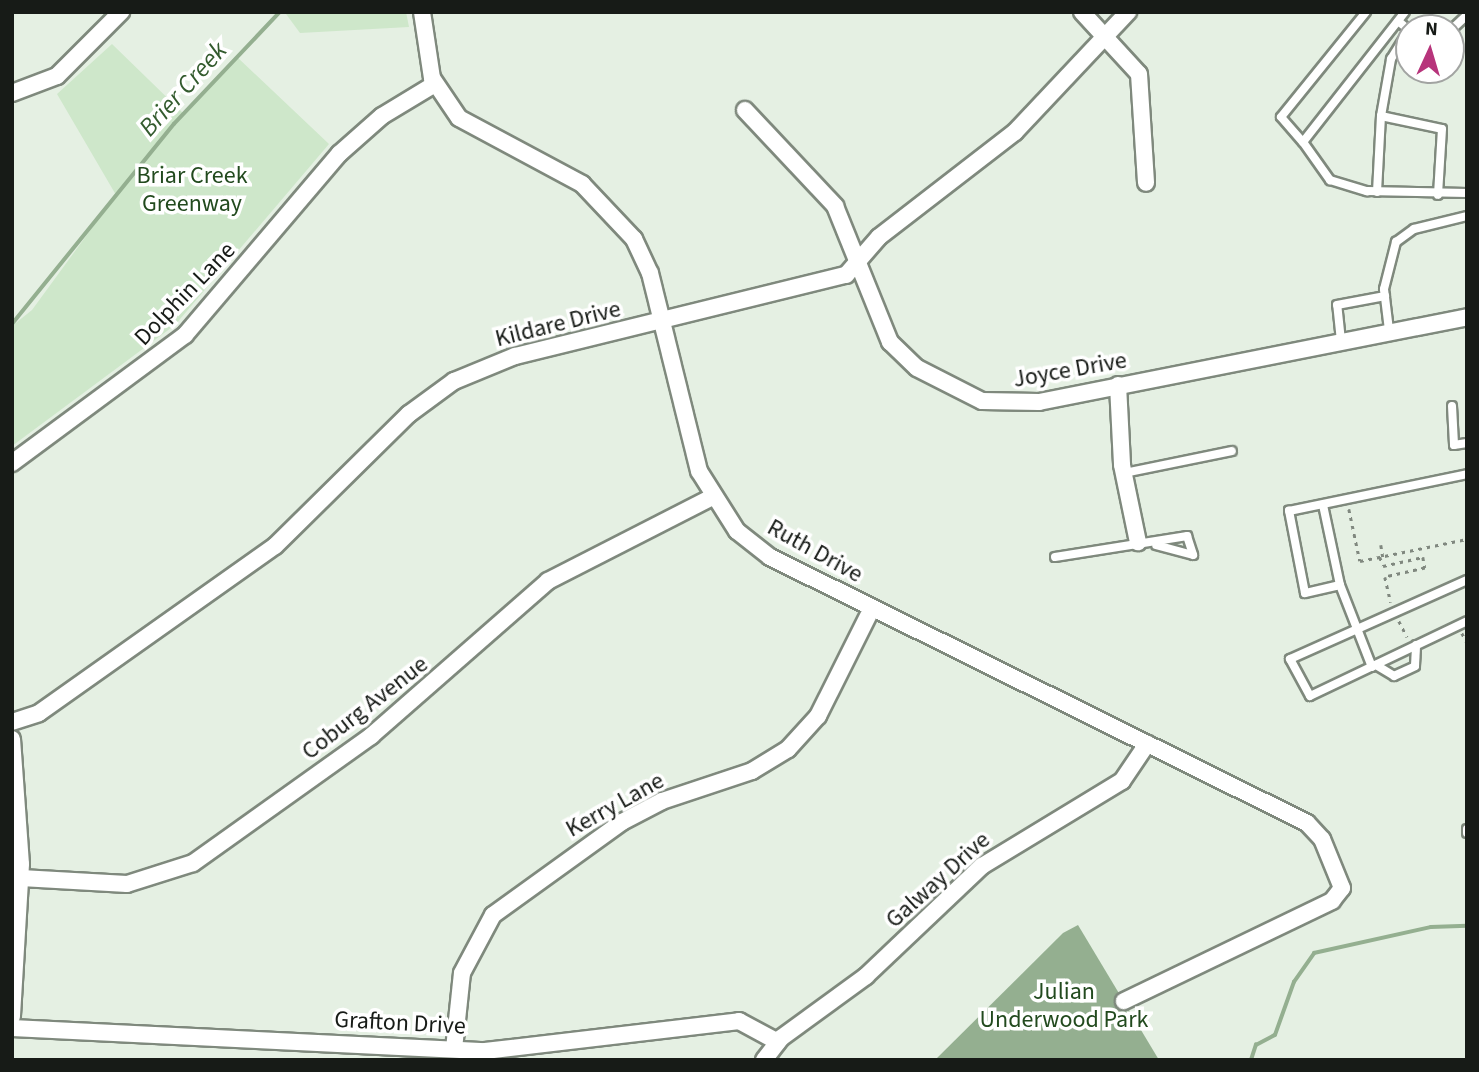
<!DOCTYPE html>
<html>
<head>
<meta charset="utf-8">
<style>
	body { margin:0 }
	#map { position:relative; width:1479px; height:1072px; overflow:hidden; background:#e5f0e3; font-family:"Source Sans 3",sans-serif }
	div>[style] { position:absolute }
	.green>* { inset:0; background:#cee7ca }
	.forest>* { inset:0; background:#94af90 }
	.stream>* { height:3.5px; margin:-1.75px; padding:0 1.75px; transform-origin:1.75px; border-radius:1.75px; background:#94af90 }
	.path>* { height:2.5px; margin-top:-1.25px; transform-origin:0; background:repeating-linear-gradient(90deg,#80887f 0 3.5px,transparent 0 8.5px) }
	.roads { filter:drop-shadow(2px 0 #7f897d) drop-shadow(-2px 0 #7f897d) drop-shadow(0 2px #7f897d) drop-shadow(0 -2px #7f897d) }
	.service>* { height:8px; margin:-4px; padding:0 4px; transform-origin:4px; border-radius:4px; background:#fff }
	.minor>* { height:16px; margin:-8px; padding:0 8px; transform-origin:8px; border-radius:8px; background:#fff }
	span { translate:-50% -50%; white-space:nowrap; text-align:center; line-height:1.15; -webkit-text-stroke:7px #fff; paint-order:stroke }
	.park-label { font-size:24px; color:#224a1e }
	.street-label { font-size:24px; color:#171b17 }
	.water-label { font-size:26px; color:#335b2e; font-style:italic }
	.frame { position:absolute; inset:0; border:14px solid #171b17; pointer-events:none }
	.north { position:absolute; left:1395px; top:14px; width:70px; height:70px; box-sizing:border-box; background:#fff; border:2px solid #a2a4a2; border-radius:50%; rotate:4deg; font-size:19px; font-weight:700; line-height:28px; text-align:center; color:#171b17 }
	.north::after { content:''; display:block; margin:auto; width:24px; height:32px; background:#b7347b; clip-path:polygon(50% 0,100% 100%,50% 72%,0 100%) }
</style>
</head>
<body>
<div id="map">
	<div class="green">
		<i style="clip-path:polygon(406px 12px,409px 27px,300px 33px,286px 14px)"></i>
		<i style="clip-path:polygon(112px 44px,184px 114px,237px 57px,329px 144px,175px 325px,12px 446px,12px 326px,32px 310px,116px 195px,57px 94px)"></i>
	</div>
	<div class="forest">
		<i style="clip-path:polygon(1078px 925px,1159px 1060px,935px 1060px,1063px 933px)"></i>
	</div>
	<div class="stream">
		<i style="left:12px;top:324px;width:257px;rotate:-51deg"></i>
		<i style="left:174px;top:124px;width:154px;rotate:-46.6deg"></i>
		<i style="left:1251px;top:1060px;width:16px;rotate:-72deg"></i>
		<i style="left:1256px;top:1045px;width:21px;rotate:-28deg"></i>
		<i style="left:1275px;top:1035px;width:56px;rotate:-70.3deg"></i>
		<i style="left:1294px;top:982px;width:35px;rotate:-55deg"></i>
		<i style="left:1314px;top:953px;width:120px;rotate:-12.5deg"></i>
		<i style="left:1431px;top:927px;width:36px;rotate:-2deg"></i>
	</div>
	<div class="path">
		<i style="left:1349px;top:509px;width:53px;rotate:78.1deg"></i>
		<i style="left:1360px;top:561px;width:109px;rotate:-11.6deg"></i>
		<i style="left:1381px;top:545px;width:12px;rotate:81deg"></i>
		<i style="left:1380px;top:557px;width:9px;rotate:72deg"></i>
		<i style="left:1383px;top:566px;width:41px;rotate:-12.7deg"></i>
		<i style="left:1423px;top:557px;width:11px;rotate:80deg"></i>
		<i style="left:1425px;top:568px;width:41px;rotate:167.3deg"></i>
		<i style="left:1385px;top:577px;width:26px;rotate:77deg"></i>
		<i style="left:1399px;top:621px;width:18px;rotate:63deg"></i>
		<i style="left:1462px;top:633px;width:11px;rotate:63deg"></i>
	</div>
	<div class="roads">
		<div class="service">
			<i style="left:1366px;top:12px;width:135px;rotate:129deg"></i>
			<i style="left:1281px;top:117px;width:33px;rotate:49deg"></i>
			<i style="left:1303px;top:142px;width:165px;rotate:-51.9deg"></i>
			<i style="left:1415px;top:28px;width:27px"></i>
			<i style="left:1451px;top:30px;width:22px;rotate:-43deg"></i>
			<i style="left:1381px;top:116px;width:58px;rotate:-80deg"></i>
			<i style="left:1391px;top:59px;width:34px;rotate:-58deg"></i>
			<i style="left:1409px;top:30px;width:14px;rotate:-141deg"></i>
			<i style="left:1303px;top:142px;width:47px;rotate:54.6deg"></i>
			<i style="left:1330px;top:180px;width:39px;rotate:17deg"></i>
			<i style="left:1367px;top:191px;width:100px;rotate:1.1deg"></i>
			<i style="left:1377px;top:192px;width:76px;rotate:-87deg"></i>
			<i style="left:1381px;top:116px;width:62px;rotate:12deg"></i>
			<i style="left:1442px;top:129px;width:66px;rotate:93.5deg"></i>
			<i style="left:1389px;top:330px;width:41px;rotate:-97deg"></i>
			<i style="left:1384px;top:289px;width:49px;rotate:-75.7deg"></i>
			<i style="left:1396px;top:242px;width:22px;rotate:-36deg"></i>
			<i style="left:1414px;top:229px;width:55px;rotate:-13.8deg"></i>
			<i style="left:1341px;top:341px;width:36px;rotate:-96deg"></i>
			<i style="left:1337px;top:305px;width:49px;rotate:-10.6deg"></i>
			<i style="left:1452px;top:406px;width:39px;rotate:87deg"></i>
			<i style="left:1454px;top:445px;width:13px;rotate:-9deg"></i>
			<i style="left:1124px;top:473px;width:110px;rotate:-11.5deg"></i>
			<i style="left:1323px;top:505px;width:82px;rotate:78deg"></i>
			<i style="left:1340px;top:585px;width:36px;rotate:167deg"></i>
			<i style="left:1305px;top:593px;width:84px;rotate:-101deg"></i>
			<i style="left:1289px;top:511px;width:182px;rotate:-11.7deg"></i>
			<i style="left:1055px;top:557px;width:134px;rotate:-9deg"></i>
			<i style="left:1187px;top:536px;width:20px;rotate:72deg"></i>
			<i style="left:1193px;top:555px;width:38px;rotate:-165deg"></i>
			<i style="left:1467px;top:580px;width:194px;rotate:155.9deg"></i>
			<i style="left:1290px;top:659px;width:42px;rotate:61.6deg"></i>
			<i style="left:1310px;top:696px;width:174px;rotate:-25.5deg"></i>
			<i style="left:1340px;top:585px;width:88px;rotate:68.7deg"></i>
			<i style="left:1376px;top:665px;width:21px;rotate:31deg"></i>
			<i style="left:1394px;top:676px;width:23px;rotate:-25deg"></i>
			<i style="left:1415px;top:666px;width:21px;rotate:-87deg"></i>
			<i style="left:1467px;top:829px;width:4px;rotate:90deg"></i>
		</div>
		<div class="minor">
			<i style="left:422px;top:12px;width:67px;rotate:81.4deg"></i>
			<i style="left:432px;top:78px;width:48px;rotate:56deg"></i>
			<i style="left:459px;top:118px;width:140px;rotate:28.2deg"></i>
			<i style="left:582px;top:184px;width:76px;rotate:46.6deg"></i>
			<i style="left:634px;top:239px;width:38px;rotate:65deg"></i>
			<i style="left:650px;top:273px;width:204px;rotate:76.1deg"></i>
			<i style="left:699px;top:471px;width:71px;rotate:57.7deg"></i>
			<i style="left:737px;top:531px;width:42px;rotate:38.2deg"></i>
			<i style="left:770px;top:557px;width:599px;rotate:26.35deg"></i>
			<i style="left:1307px;top:823px;width:22px;rotate:47deg"></i>
			<i style="left:1322px;top:839px;width:53px;rotate:67.8deg"></i>
			<i style="left:1342px;top:888px;width:16px;rotate:128deg"></i>
			<i style="left:1332px;top:901px;width:231px;rotate:154.3deg"></i>
			<i style="left:1082px;top:12px;width:84px;rotate:47.4deg"></i>
			<i style="left:1139px;top:74px;width:109px;rotate:86.3deg"></i>
			<i style="left:12px;top:93px;width:48px;rotate:-20.7deg"></i>
			<i style="left:57px;top:76px;width:91px;rotate:-45deg"></i>
			<i style="left:745px;top:110px;width:132px;rotate:46.8deg"></i>
			<i style="left:835px;top:206px;width:147px;rotate:68deg"></i>
			<i style="left:890px;top:342px;width:37px;rotate:44deg"></i>
			<i style="left:917px;top:368px;width:73px;rotate:26.9deg"></i>
			<i style="left:982px;top:401px;width:57px;rotate:1deg"></i>
			<i style="left:1039px;top:402px;width:436px;rotate:-11.2deg"></i>
			<i style="left:1118px;top:385px;width:80px;rotate:87.1deg"></i>
			<i style="left:1122px;top:465px;width:79px;rotate:78.3deg"></i>
			<i style="left:12px;top:463px;width:215px;rotate:-36.5deg"></i>
			<i style="left:185px;top:335px;width:238px;rotate:-49.6deg"></i>
			<i style="left:339px;top:154px;width:57px;rotate:-41.5deg"></i>
			<i style="left:382px;top:116px;width:62px;rotate:-31.1deg"></i>
			<i style="left:12px;top:722px;width:28px;rotate:-18deg"></i>
			<i style="left:39px;top:713px;width:289px;rotate:-35.3deg"></i>
			<i style="left:275px;top:546px;width:188px;rotate:-44.6deg"></i>
			<i style="left:409px;top:414px;width:56px;rotate:-36.3deg"></i>
			<i style="left:454px;top:381px;width:66px;rotate:-22.3deg"></i>
			<i style="left:515px;top:356px;width:341px;rotate:-13.8deg"></i>
			<i style="left:846px;top:275px;width:50px;rotate:-49deg"></i>
			<i style="left:879px;top:237px;width:172px;rotate:-37.7deg"></i>
			<i style="left:1015px;top:132px;width:165px;rotate:-46.7deg"></i>
			<i style="left:12px;top:739px;width:125px;rotate:85.9deg"></i>
			<i style="left:21px;top:864px;width:153px;rotate:93.4deg"></i>
			<i style="left:21px;top:878px;width:106px;rotate:3.2deg"></i>
			<i style="left:127px;top:884px;width:69px;rotate:-17.7deg"></i>
			<i style="left:193px;top:863px;width:219px;rotate:-35.5deg"></i>
			<i style="left:371px;top:736px;width:235px;rotate:-41.2deg"></i>
			<i style="left:548px;top:581px;width:184px;rotate:-27.1deg"></i>
			<i style="left:12px;top:1028px;width:474px;rotate:2.8deg"></i>
			<i style="left:485px;top:1051px;width:256px;rotate:-6.7deg"></i>
			<i style="left:739px;top:1021px;width:44px;rotate:28.3deg"></i>
			<i style="left:454px;top:1049px;width:76px;rotate:-84deg"></i>
			<i style="left:462px;top:973px;width:66px;rotate:-61.9deg"></i>
			<i style="left:493px;top:915px;width:159px;rotate:-35.8deg"></i>
			<i style="left:622px;top:822px;width:45px;rotate:-27.7deg"></i>
			<i style="left:662px;top:801px;width:95px;rotate:-18.4deg"></i>
			<i style="left:752px;top:771px;width:42px;rotate:-31.4deg"></i>
			<i style="left:788px;top:749px;width:45px;rotate:-47.7deg"></i>
			<i style="left:818px;top:716px;width:121px;rotate:-63.4deg"></i>
			<i style="left:764px;top:1060px;width:28px;rotate:-52deg"></i>
			<i style="left:781px;top:1038px;width:105px;rotate:-36.1deg"></i>
			<i style="left:866px;top:976px;width:160px;rotate:-43.5deg"></i>
			<i style="left:982px;top:866px;width:164px;rotate:-31.3deg"></i>
			<i style="left:1122px;top:781px;width:45px;rotate:-56deg"></i>
		</div>
	</div>
	<div class="park-label">
		<span style="left:192px;top:190px">Briar Creek<br>Greenway</span>
		<span style="left:1064px;top:1006px">Julian<br>Underwood Park</span>
	</div>
	<div class="street-label">
		<span style="left:185px;top:294px;rotate:-46deg">Dolphin Lane</span>
		<span style="left:558px;top:324px;rotate:-14deg">Kildare Drive</span>
		<span style="left:1070px;top:370px;rotate:-10deg">Joyce Drive</span>
		<span style="left:815px;top:551px;rotate:29deg">Ruth Drive</span>
		<span style="left:365px;top:708px;rotate:-38deg">Coburg Avenue</span>
		<span style="left:615px;top:805px;rotate:-29deg">Kerry Lane</span>
		<span style="left:938px;top:880px;rotate:-42deg">Galway Drive</span>
		<span style="left:400px;top:1023px;rotate:3deg">Grafton Drive</span>
	</div>
	<div class="water-label">
		<span style="left:183px;top:89px;rotate:-48deg">Brier Creek</span>
	</div>
	<div class="frame"></div>
	<div class="north">N</div>
</div>
</body>
</html>
